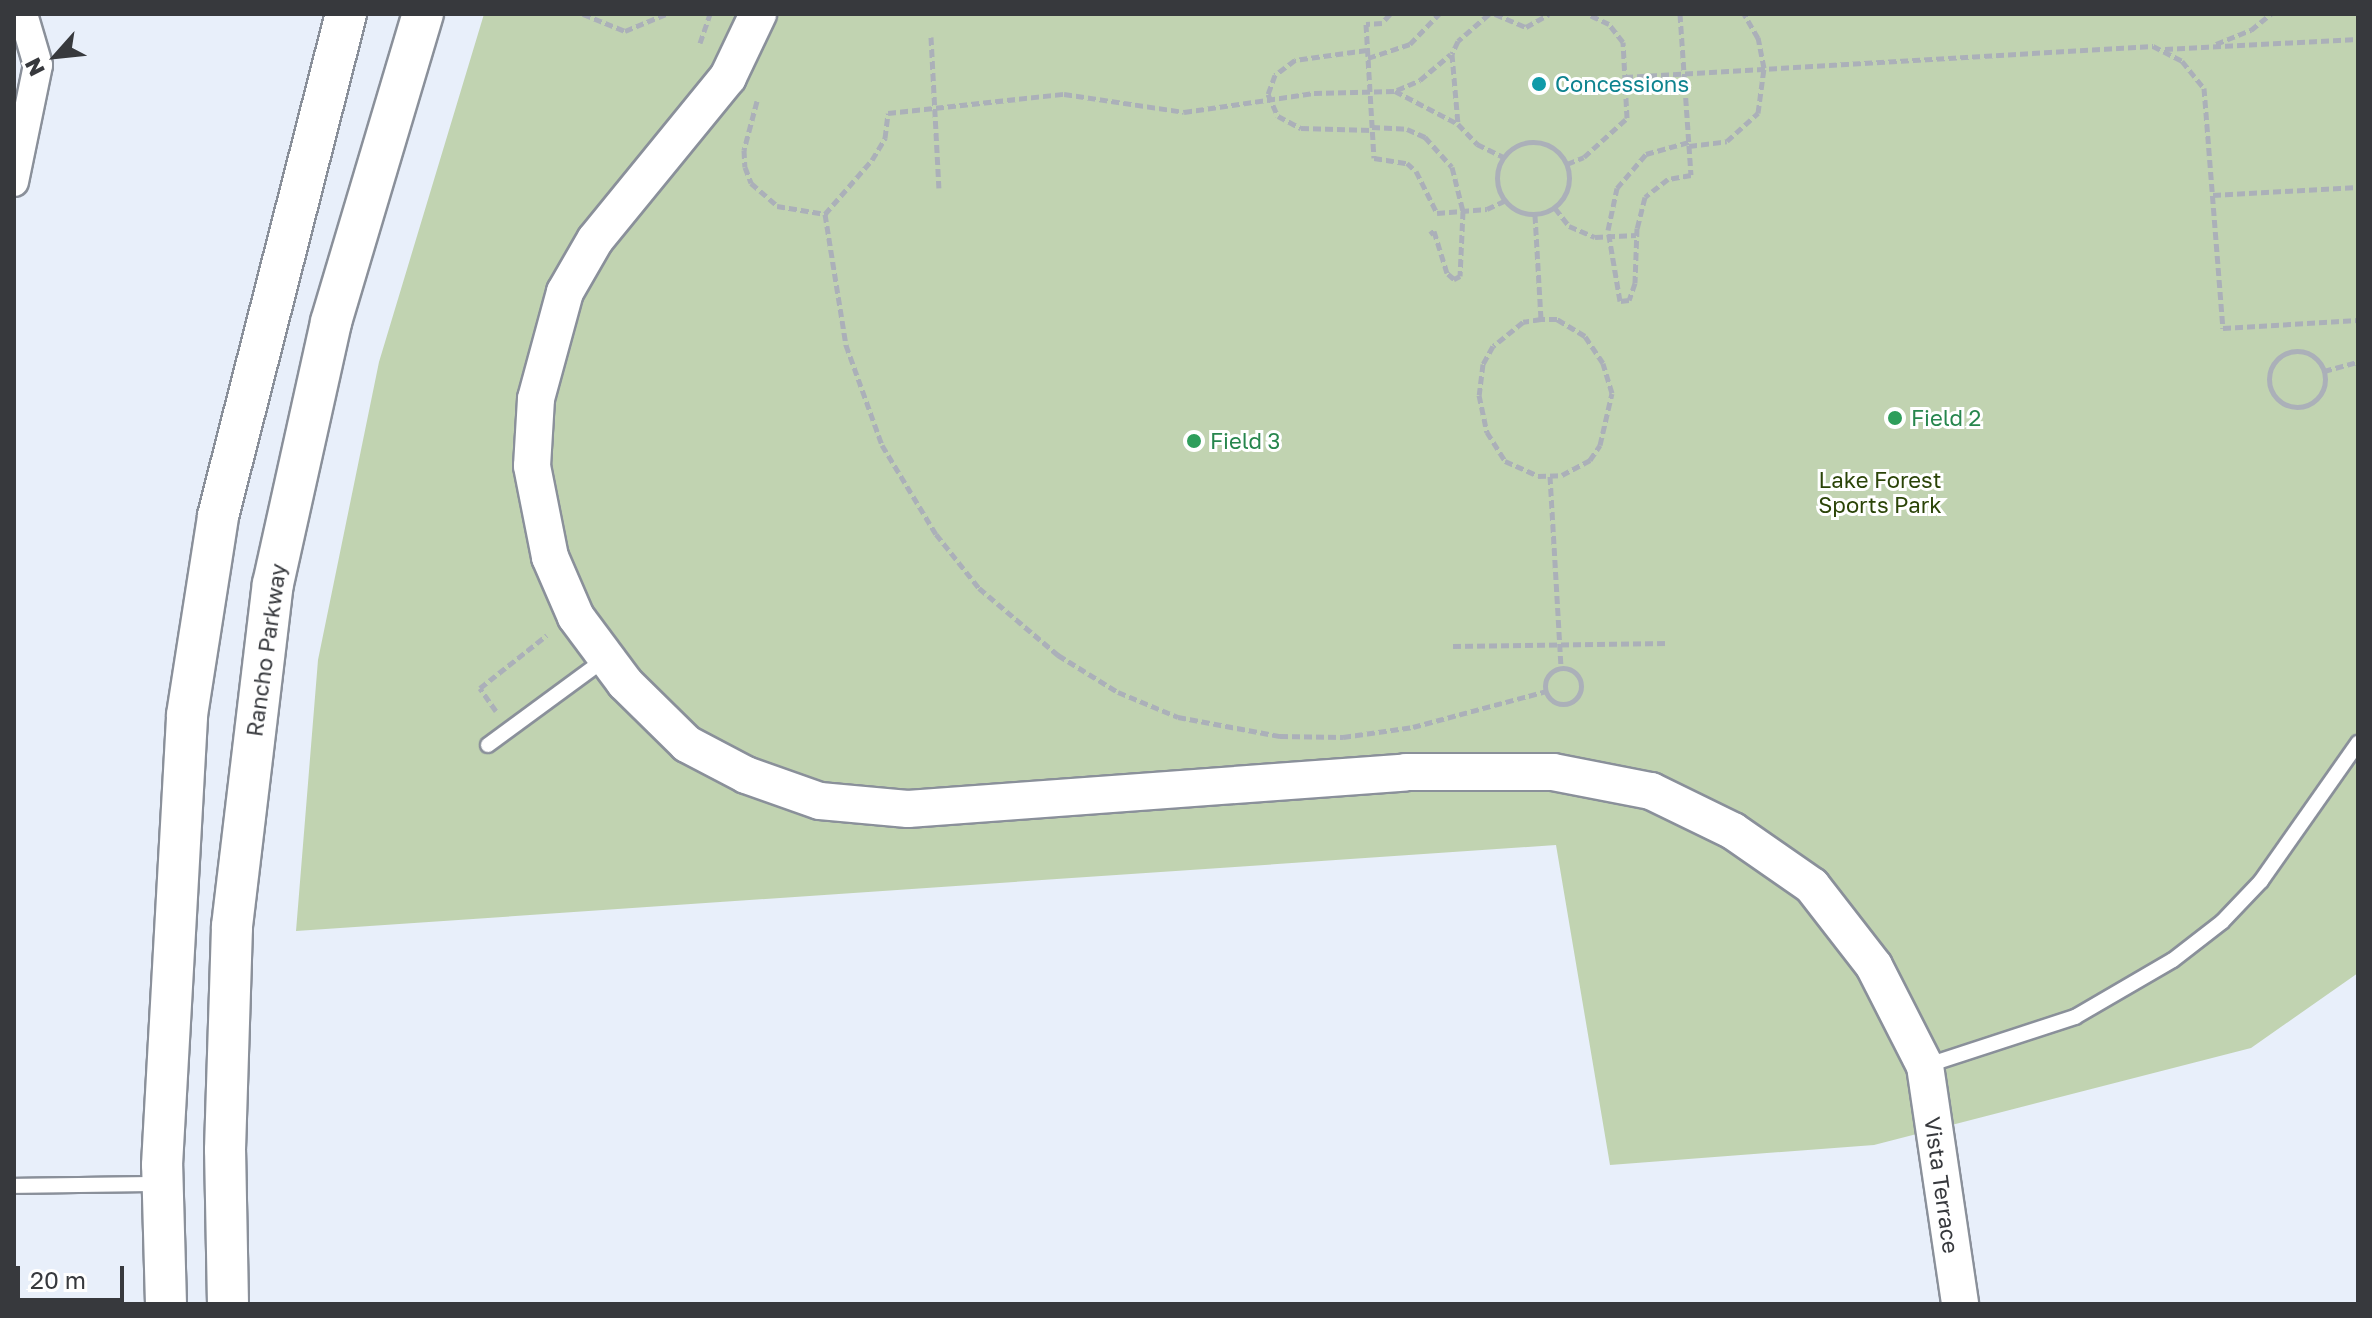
<!DOCTYPE html>
<html>
<head>
<meta charset="utf-8">
<style>
	body { margin:0 }
	#map { position:relative; width:2372px; height:1318px; overflow:hidden; background:#e8effa; font-family:"Golos Text",sans-serif }
	div>[style] { position:absolute }
	.green>* { inset:0; background:#c1d3b1 }
	.path>* { height:5px; margin-top:-2.5px; transform-origin:0; background:repeating-linear-gradient(90deg,#abb0b9 0 8px,transparent 0 12px) }
	.path>.ring { margin:-2.5px; padding:0; box-sizing:content-box; background:none; border:5px solid #abb0b9; border-radius:50% }
	.roads { filter:drop-shadow(2px 0 #8a909a) drop-shadow(-2px 0 #8a909a) drop-shadow(0 2px #8a909a) drop-shadow(0 -2px #8a909a) }
	.service>* { height:14px; margin:-7px; padding:0 7px; transform-origin:7px; border-radius:7px; background:#fff }
	.minor>* { height:28px; margin:-14px; padding:0 14px; transform-origin:14px; border-radius:14px; background:#fff }
	.tertiary>* { height:36px; margin:-18px; padding:0 18px; transform-origin:18px; border-radius:18px; background:#fff }
	.secondary>* { height:40px; margin:-20px; padding:0 20px; transform-origin:20px; border-radius:20px; background:#fff }
	.dots>* { width:22px; height:22px; translate:-50% -50%; box-sizing:border-box; border:4px solid #fff; border-radius:50% }
	span { translate:-50% -50%; white-space:nowrap; text-align:center; line-height:1.15; -webkit-text-stroke:6px #fff; paint-order:stroke }
	.culture-label { font-size:22px; color:#0d838f }
	.left { translate:0 -50%; text-align:left }
	.leisure-label { font-size:22px; color:#27864d }
	.park-label { font-size:22px; color:#2b4408 }
	.street-label { font-size:22px; color:#37393d }
	.frame { position:absolute; inset:0; border:16px solid #37393d; pointer-events:none }
	.north { position:absolute; left:16px; top:16px; width:80px; height:80px; -webkit-text-stroke:6px #fff; paint-order:stroke; rotate:243deg; font-size:22px; font-weight:700; line-height:32px; text-align:center; color:#37393d }
	.north::after { content:''; display:block; margin:auto; width:28px; height:36px; background:#37393d; clip-path:polygon(50% 0,100% 100%,50% 72%,0 100%) }
	.scale { position:absolute; left:16px; top:1266px; width:108px; height:36px; box-sizing:border-box; border:4px solid #37393d; border-top:0; padding-left:10px; font-size:24px; line-height:28px; white-space:nowrap; color:#37393d; -webkit-text-stroke:6px #fff; paint-order:stroke }
</style>
</head>
<body>
<div id="map">
	<div class="green">
		<i style="clip-path:polygon(484px 14px,2358px 14px,2358px 973px,2251px 1048px,1874px 1145px,1610px 1165px,1556px 845px,296px 931px,318px 660px,379px 362px)"></i>
	</div>
	<div class="path">
		<i style="left:583px;top:14px;width:45px;rotate:22deg"></i>
		<i style="left:625px;top:31px;width:44px;rotate:-22.5deg"></i>
		<i style="left:1390px;top:14px;width:12px;rotate:132deg"></i>
		<i style="left:1382px;top:23px;width:16px;rotate:176deg"></i>
		<i style="left:1366px;top:24px;width:134px;rotate:86.6deg"></i>
		<i style="left:1374px;top:158px;width:33px;rotate:9deg"></i>
		<i style="left:1407px;top:163px;width:12px;rotate:42deg"></i>
		<i style="left:1416px;top:171px;width:47px;rotate:63.4deg"></i>
		<i style="left:1437px;top:213px;width:50px;rotate:-4.6deg"></i>
		<i style="left:1487px;top:209px;width:19px;rotate:-25deg"></i>
		<i style="left:1489px;top:14px;width:41px;rotate:138.9deg"></i>
		<i style="left:1458px;top:41px;width:14px;rotate:115deg"></i>
		<i style="left:1452px;top:54px;width:70px;rotate:85.1deg"></i>
		<i style="left:1458px;top:124px;width:28px;rotate:46deg"></i>
		<i style="left:1477px;top:144px;width:30px;rotate:26deg"></i>
		<i style="left:1495px;top:14px;width:34px;rotate:23deg"></i>
		<i style="left:1526px;top:27px;width:26px;rotate:-29deg"></i>
		<i style="left:1680px;top:14px;width:161px;rotate:86.1deg"></i>
		<i style="left:1691px;top:175px;width:23px;rotate:170deg"></i>
		<i style="left:1668px;top:179px;width:29px;rotate:142deg"></i>
		<i style="left:1645px;top:197px;width:32px;rotate:104deg"></i>
		<i style="left:1637px;top:228px;width:55px;rotate:92.1deg"></i>
		<i style="left:1635px;top:283px;width:18px;rotate:109deg"></i>
		<i style="left:1629px;top:300px;width:9px;rotate:174deg"></i>
		<i style="left:1620px;top:301px;width:72px;rotate:-99.6deg"></i>
		<i style="left:1608px;top:230px;width:43px;rotate:-77.9deg"></i>
		<i style="left:1617px;top:188px;width:45px;rotate:-49.5deg"></i>
		<i style="left:1646px;top:154px;width:45px;rotate:-15.6deg"></i>
		<i style="left:931px;top:37px;width:151px;rotate:87deg"></i>
		<i style="left:700px;top:43px;width:31px;rotate:-71deg"></i>
		<i style="left:2216px;top:44px;width:38px;rotate:-22deg"></i>
		<i style="left:2251px;top:30px;width:26px;rotate:-39deg"></i>
		<i style="left:2165px;top:49px;width:193px;rotate:-3deg"></i>
		<i style="left:1367px;top:50px;width:73px;rotate:172.1deg"></i>
		<i style="left:1295px;top:60px;width:25px;rotate:143deg"></i>
		<i style="left:1275px;top:75px;width:20px;rotate:110deg"></i>
		<i style="left:1268px;top:94px;width:24px;rotate:66deg"></i>
		<i style="left:1278px;top:116px;width:26px;rotate:28deg"></i>
		<i style="left:1301px;top:128px;width:71px;rotate:1.6deg"></i>
		<i style="left:1368px;top:58px;width:44px;rotate:-18.4deg"></i>
		<i style="left:1410px;top:44px;width:42px;rotate:-46deg"></i>
		<i style="left:1625px;top:77px;width:529px;rotate:-3.36deg"></i>
		<i style="left:2153px;top:46px;width:33px;rotate:27deg"></i>
		<i style="left:2182px;top:61px;width:35px;rotate:51deg"></i>
		<i style="left:2204px;top:88px;width:241px;rotate:85.5deg"></i>
		<i style="left:2223px;top:328px;width:135px;rotate:-3.4deg"></i>
		<i style="left:1397px;top:90px;width:25px;rotate:-23deg"></i>
		<i style="left:1420px;top:80px;width:40px;rotate:-40deg"></i>
		<i style="left:757px;top:101px;width:51px;rotate:104.9deg"></i>
		<i style="left:744px;top:150px;width:17px;rotate:87deg"></i>
		<i style="left:745px;top:167px;width:17px;rotate:69deg"></i>
		<i style="left:751px;top:183px;width:35px;rotate:41deg"></i>
		<i style="left:777px;top:206px;width:49px;rotate:9.5deg"></i>
		<i style="left:825px;top:214px;width:133px;rotate:80.9deg"></i>
		<i style="left:846px;top:345px;width:106px;rotate:70.2deg"></i>
		<i style="left:882px;top:445px;width:104px;rotate:58.8deg"></i>
		<i style="left:936px;top:534px;width:69px;rotate:51.5deg"></i>
		<i style="left:979px;top:588px;width:104px;rotate:40.3deg"></i>
		<i style="left:1058px;top:655px;width:70px;rotate:31.7deg"></i>
		<i style="left:1118px;top:692px;width:65px;rotate:22.6deg"></i>
		<i style="left:1178px;top:717px;width:104px;rotate:10.6deg"></i>
		<i style="left:1280px;top:736px;width:63px;rotate:0.9deg"></i>
		<i style="left:1343px;top:737px;width:71px;rotate:-8.1deg"></i>
		<i style="left:1413px;top:727px;width:138px;rotate:-15.1deg"></i>
		<i style="left:1372px;top:127px;width:35px;rotate:3deg"></i>
		<i style="left:1407px;top:129px;width:20px;rotate:24deg"></i>
		<i style="left:1425px;top:137px;width:40px;rotate:48deg"></i>
		<i style="left:1452px;top:167px;width:45px;rotate:76deg"></i>
		<i style="left:1463px;top:211px;width:65px;rotate:92.6deg"></i>
		<i style="left:1460px;top:276px;width:7px;rotate:153deg"></i>
		<i style="left:1454px;top:279px;width:9px;rotate:-139deg"></i>
		<i style="left:1447px;top:273px;width:44px;rotate:-107.2deg"></i>
		<i style="left:1434px;top:231px;width:5px;rotate:143deg"></i>
		<i class="ring" style="left:1497px;top:142px;width:67px;height:67px"></i>
		<i style="left:1689px;top:146px;width:38px;rotate:-7deg"></i>
		<i style="left:1727px;top:141px;width:42px;rotate:-42.1deg"></i>
		<i style="left:1758px;top:113px;width:45px;rotate:-82.4deg"></i>
		<i style="left:1764px;top:68px;width:31px;rotate:-101deg"></i>
		<i style="left:1758px;top:38px;width:28px;rotate:-120deg"></i>
		<i style="left:1567px;top:164px;width:18px;rotate:-22deg"></i>
		<i style="left:1584px;top:157px;width:58px;rotate:-42.2deg"></i>
		<i style="left:1627px;top:118px;width:76px;rotate:-93deg"></i>
		<i style="left:1623px;top:42px;width:23px;rotate:-128deg"></i>
		<i style="left:1609px;top:24px;width:23px;rotate:-155deg"></i>
		<i style="left:2213px;top:195px;width:145px;rotate:-3.2deg"></i>
		<i style="left:1555px;top:208px;width:23px;rotate:52deg"></i>
		<i style="left:1569px;top:226px;width:28px;rotate:23deg"></i>
		<i style="left:1595px;top:237px;width:41px;rotate:-2.8deg"></i>
		<i style="left:825px;top:214px;width:72px;rotate:-49deg"></i>
		<i style="left:872px;top:160px;width:26px;rotate:-59deg"></i>
		<i style="left:885px;top:138px;width:25px;rotate:-83deg"></i>
		<i style="left:888px;top:113px;width:177px;rotate:-6.2deg"></i>
		<i style="left:1064px;top:94px;width:121px;rotate:8.5deg"></i>
		<i style="left:1184px;top:112px;width:131px;rotate:-8.3deg"></i>
		<i style="left:1314px;top:93px;width:81px;rotate:-1.4deg"></i>
		<i style="left:1395px;top:91px;width:71px;rotate:27.6deg"></i>
		<i style="left:1535px;top:215px;width:104px;rotate:86.7deg"></i>
		<i style="left:1541px;top:319px;width:18px;rotate:171deg"></i>
		<i style="left:1523px;top:322px;width:38px;rotate:141deg"></i>
		<i style="left:1493px;top:346px;width:21px;rotate:119deg"></i>
		<i style="left:1483px;top:364px;width:31px;rotate:97deg"></i>
		<i style="left:1479px;top:395px;width:38px;rotate:78deg"></i>
		<i style="left:1487px;top:432px;width:34px;rotate:58deg"></i>
		<i style="left:1505px;top:461px;width:36px;rotate:24deg"></i>
		<i style="left:1538px;top:476px;width:24px;rotate:-2deg"></i>
		<i style="left:1562px;top:475px;width:32px;rotate:-28deg"></i>
		<i style="left:1590px;top:460px;width:18px;rotate:-56deg"></i>
		<i style="left:1600px;top:445px;width:53px;rotate:-77deg"></i>
		<i style="left:1612px;top:393px;width:31px;rotate:-107deg"></i>
		<i style="left:1603px;top:363px;width:32px;rotate:-124deg"></i>
		<i style="left:1585px;top:336px;width:33px;rotate:-149deg"></i>
		<i style="left:1557px;top:319px;width:16px;rotate:180deg"></i>
		<i class="ring" style="left:2269px;top:351px;width:51px;height:51px"></i>
		<i style="left:2324px;top:371px;width:35px;rotate:-15deg"></i>
		<i style="left:1550px;top:476px;width:192px;rotate:86.7deg"></i>
		<i style="left:1453px;top:646px;width:215px;rotate:-0.8deg"></i>
		<i class="ring" style="left:1545px;top:668px;width:31px;height:31px"></i>
		<i style="left:496px;top:711px;width:28px;rotate:-125deg"></i>
		<i style="left:480px;top:688px;width:85px;rotate:-38.3deg"></i>
	</div>
	<div class="roads">
		<div class="service">
			<i style="left:488px;top:745px;width:145px;rotate:-36.3deg"></i>
			<i style="left:1925px;top:1066px;width:158px;rotate:-18.1deg"></i>
			<i style="left:2075px;top:1017px;width:113px;rotate:-30.2deg"></i>
			<i style="left:2173px;top:960px;width:62px;rotate:-37.8deg"></i>
			<i style="left:2222px;top:922px;width:57px;rotate:-46.4deg"></i>
			<i style="left:2261px;top:881px;width:169px;rotate:-54.9deg"></i>
			<i style="left:14px;top:1186px;width:148px;rotate:-0.8deg"></i>
		</div>
		<div class="minor">
			<i style="left:14px;top:182px;width:119px;rotate:-78.4deg"></i>
			<i style="left:38px;top:65px;width:53px;rotate:-106.4deg"></i>
		</div>
		<div class="tertiary">
			<i style="left:758px;top:14px;width:70px;rotate:115.5deg"></i>
			<i style="left:728px;top:77px;width:210px;rotate:129.2deg"></i>
			<i style="left:595px;top:240px;width:60px;rotate:120deg"></i>
			<i style="left:565px;top:292px;width:111px;rotate:105.2deg"></i>
			<i style="left:536px;top:399px;width:67px;rotate:93.4deg"></i>
			<i style="left:532px;top:466px;width:93px;rotate:78.8deg"></i>
			<i style="left:550px;top:557px;width:65px;rotate:66.6deg"></i>
			<i style="left:576px;top:617px;width:82px;rotate:53.4deg"></i>
			<i style="left:625px;top:683px;width:87px;rotate:44.5deg"></i>
			<i style="left:687px;top:744px;width:67px;rotate:27.7deg"></i>
			<i style="left:746px;top:775px;width:78px;rotate:19.4deg"></i>
			<i style="left:820px;top:801px;width:88px;rotate:5.2deg"></i>
			<i style="left:908px;top:809px;width:499px;rotate:-4.2deg"></i>
			<i style="left:1406px;top:772px;width:147px"></i>
			<i style="left:1553px;top:772px;width:100px;rotate:11deg"></i>
			<i style="left:1651px;top:791px;width:91px;rotate:26deg"></i>
			<i style="left:1733px;top:831px;width:96px;rotate:34.8deg"></i>
			<i style="left:1812px;top:886px;width:101px;rotate:52.2deg"></i>
			<i style="left:1874px;top:966px;width:112px;rotate:63deg"></i>
			<i style="left:1925px;top:1066px;width:241px;rotate:81.6deg"></i>
		</div>
		<div class="secondary">
			<i style="left:166px;top:1304px;width:139px;rotate:-91.6deg"></i>
			<i style="left:162px;top:1165px;width:451px;rotate:-86.8deg"></i>
			<i style="left:187px;top:715px;width:201px;rotate:-81.1deg"></i>
			<i style="left:218px;top:516px;width:518px;rotate:-75.7deg"></i>
			<i style="left:228px;top:1304px;width:154px;rotate:-91.1deg"></i>
			<i style="left:225px;top:1150px;width:224px;rotate:-88.2deg"></i>
			<i style="left:232px;top:926px;width:344px;rotate:-83.2deg"></i>
			<i style="left:273px;top:584px;width:268px;rotate:-77.5deg"></i>
			<i style="left:331px;top:322px;width:321px;rotate:-73.4deg"></i>
		</div>
	</div>
	<div class="dots">
		<i style="left:1539px;top:84px;background:#0f9aa8"></i>
		<i style="left:1895px;top:418px;background:#2e9e5b"></i>
		<i style="left:1194px;top:441px;background:#2e9e5b"></i>
	</div>
	<div class="culture-label">
		<span class="left" style="left:1555px;top:84px">Concessions</span>
	</div>
	<div class="leisure-label">
		<span class="left" style="left:1911px;top:418px">Field 2</span>
		<span class="left" style="left:1210px;top:441px">Field 3</span>
	</div>
	<div class="park-label">
		<span style="left:1880px;top:492px">Lake Forest<br>Sports Park</span>
	</div>
	<div class="street-label">
		<span style="left:266px;top:650px;rotate:-82deg">Rancho Parkway</span>
		<span style="left:1942px;top:1185px;rotate:82deg">Vista Terrace</span>
	</div>
	<div class="frame"></div>
	<div class="north">N</div>
	<div class="scale">20 m</div>
</div>
</body>
</html>
